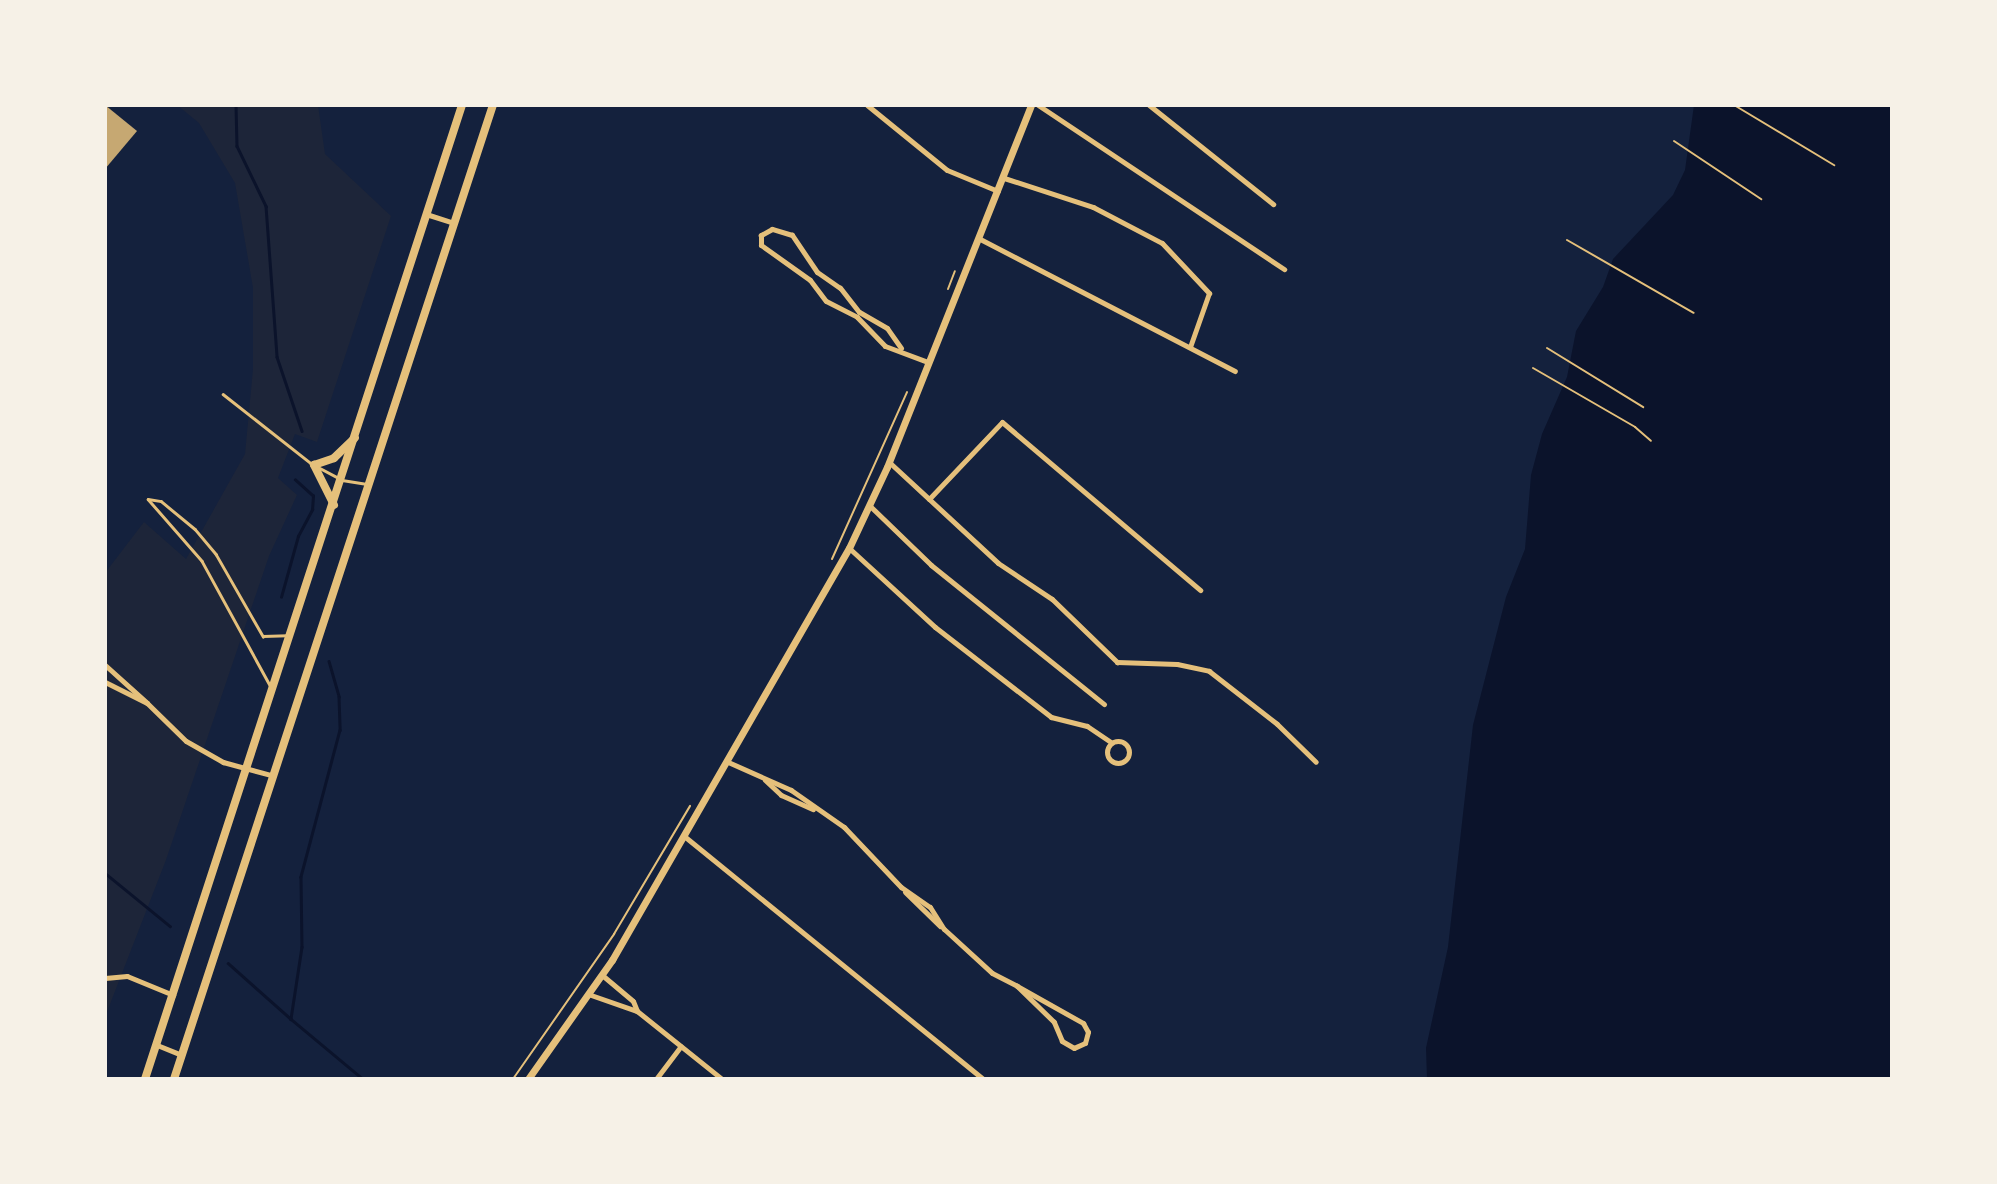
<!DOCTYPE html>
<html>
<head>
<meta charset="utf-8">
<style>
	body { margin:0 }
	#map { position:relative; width:1997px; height:1184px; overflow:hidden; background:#14213d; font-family:Commissioner,sans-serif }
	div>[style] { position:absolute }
	.green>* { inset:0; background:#1d2539 }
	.water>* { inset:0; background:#0b132b }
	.stream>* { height:2.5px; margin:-1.25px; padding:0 1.25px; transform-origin:1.25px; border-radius:1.25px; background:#0b132b }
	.building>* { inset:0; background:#c6a872 }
	.path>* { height:2px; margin:-1px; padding:0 1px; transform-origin:1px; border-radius:1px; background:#e5c07b }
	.service>* { height:2.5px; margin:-1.25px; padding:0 1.25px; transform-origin:1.25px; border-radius:1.25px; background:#e5c07b }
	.minor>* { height:5px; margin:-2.5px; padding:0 2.5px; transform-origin:2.5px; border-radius:2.5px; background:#e5c07b }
	.minor>.ring { margin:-2.5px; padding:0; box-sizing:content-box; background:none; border:5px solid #e5c07b; border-radius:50% }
	.secondary>* { height:7px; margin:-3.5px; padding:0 3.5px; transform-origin:3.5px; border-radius:3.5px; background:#e5c07b }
	.primary>* { height:8px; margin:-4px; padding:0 4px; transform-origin:4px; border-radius:4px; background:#e5c07b }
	span { translate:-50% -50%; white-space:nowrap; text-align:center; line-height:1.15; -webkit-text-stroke:7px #f6f1e7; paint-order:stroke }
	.frame { position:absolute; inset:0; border:107px solid #f6f1e7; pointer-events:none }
</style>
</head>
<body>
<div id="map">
	<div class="green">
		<i style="clip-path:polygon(177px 105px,318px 105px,325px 154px,391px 216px,317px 442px,295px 434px,278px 478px,297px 495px,269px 556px,166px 860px,105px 1017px,105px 573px,144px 522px,186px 559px,245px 454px,253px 369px,253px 288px,235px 183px,199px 123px)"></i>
	</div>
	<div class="water">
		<i style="clip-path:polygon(1694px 105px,1892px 105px,1892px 1079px,1427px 1079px,1426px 1048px,1448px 947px,1473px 725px,1506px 597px,1525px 549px,1531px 475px,1542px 434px,1567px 377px,1576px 331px,1603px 287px,1613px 259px,1673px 195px,1685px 170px)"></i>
	</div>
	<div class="stream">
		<i style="left:236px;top:105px;width:41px;rotate:88.6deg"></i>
		<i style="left:237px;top:146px;width:67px;rotate:64.2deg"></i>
		<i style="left:266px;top:206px;width:151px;rotate:85.8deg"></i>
		<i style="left:277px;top:357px;width:78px;rotate:71.3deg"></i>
		<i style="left:281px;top:597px;width:63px;rotate:-74.4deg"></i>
		<i style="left:298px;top:536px;width:30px;rotate:-62deg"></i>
		<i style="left:312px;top:510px;width:14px;rotate:-86deg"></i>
		<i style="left:313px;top:496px;width:24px;rotate:-138deg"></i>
		<i style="left:329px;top:661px;width:37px;rotate:74deg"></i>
		<i style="left:339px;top:697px;width:33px;rotate:88deg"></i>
		<i style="left:340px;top:730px;width:152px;rotate:104.9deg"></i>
		<i style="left:301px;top:877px;width:70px;rotate:89.2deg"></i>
		<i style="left:302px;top:947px;width:73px;rotate:98.7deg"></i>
		<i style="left:291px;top:1019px;width:94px;rotate:39.8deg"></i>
		<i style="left:105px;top:873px;width:84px;rotate:39.2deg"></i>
		<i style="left:228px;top:963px;width:84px;rotate:41.6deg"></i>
	</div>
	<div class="building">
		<i style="clip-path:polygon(105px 105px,137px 131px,105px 169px)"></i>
	</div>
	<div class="path">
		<i style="left:1734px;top:105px;width:117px;rotate:31deg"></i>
		<i style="left:1674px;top:141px;width:105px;rotate:33.7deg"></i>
		<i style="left:1567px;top:240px;width:146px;rotate:29.9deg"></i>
		<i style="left:948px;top:289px;width:19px;rotate:-69deg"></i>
		<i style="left:1547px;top:348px;width:113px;rotate:31.6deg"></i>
		<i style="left:1533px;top:368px;width:118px;rotate:30deg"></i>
		<i style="left:1635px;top:427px;width:21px;rotate:41deg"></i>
		<i style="left:832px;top:559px;width:183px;rotate:-65.8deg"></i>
		<i style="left:513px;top:1079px;width:177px;rotate:-55.1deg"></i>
		<i style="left:614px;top:934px;width:149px;rotate:-59.3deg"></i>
	</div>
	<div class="service">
		<i style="left:223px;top:394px;width:113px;rotate:38.2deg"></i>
		<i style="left:318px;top:467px;width:27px;rotate:28deg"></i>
		<i style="left:342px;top:480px;width:25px;rotate:9deg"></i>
		<i style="left:148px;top:499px;width:82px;rotate:48.9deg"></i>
		<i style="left:202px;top:561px;width:141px;rotate:61.3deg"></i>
		<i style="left:148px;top:499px;width:13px;rotate:9deg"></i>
		<i style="left:161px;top:501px;width:44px;rotate:39.5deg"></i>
		<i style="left:195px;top:529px;width:33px;rotate:50deg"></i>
		<i style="left:216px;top:554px;width:95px;rotate:60.2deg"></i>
		<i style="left:263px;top:636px;width:24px;rotate:-2deg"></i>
	</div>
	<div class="minor">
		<i style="left:867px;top:105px;width:103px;rotate:39.1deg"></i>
		<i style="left:947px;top:170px;width:55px;rotate:22.4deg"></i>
		<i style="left:1038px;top:105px;width:296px;rotate:33.7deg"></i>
		<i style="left:1149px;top:105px;width:159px;rotate:38.6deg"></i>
		<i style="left:1004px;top:178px;width:94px;rotate:18deg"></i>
		<i style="left:1093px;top:207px;width:78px;rotate:27.6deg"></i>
		<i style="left:1162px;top:243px;width:69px;rotate:46.8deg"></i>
		<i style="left:1209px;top:293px;width:57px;rotate:109.4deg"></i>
		<i style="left:426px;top:214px;width:29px;rotate:18deg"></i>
		<i style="left:980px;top:239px;width:287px;rotate:27.4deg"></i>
		<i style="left:901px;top:348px;width:24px;rotate:-125deg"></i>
		<i style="left:887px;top:328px;width:32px;rotate:-150deg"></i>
		<i style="left:859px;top:312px;width:31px;rotate:-128deg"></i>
		<i style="left:840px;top:288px;width:28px;rotate:-145deg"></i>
		<i style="left:817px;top:272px;width:45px;rotate:-124deg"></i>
		<i style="left:792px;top:235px;width:21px;rotate:-163deg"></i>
		<i style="left:772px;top:229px;width:13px;rotate:151deg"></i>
		<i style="left:761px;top:235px;width:10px;rotate:90deg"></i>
		<i style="left:761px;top:245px;width:60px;rotate:35.5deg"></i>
		<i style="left:810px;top:280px;width:26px;rotate:53deg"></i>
		<i style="left:826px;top:301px;width:35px;rotate:27deg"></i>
		<i style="left:857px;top:317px;width:40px;rotate:46deg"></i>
		<i style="left:885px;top:346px;width:46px;rotate:20.4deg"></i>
		<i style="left:889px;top:462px;width:54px;rotate:42.8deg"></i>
		<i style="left:929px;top:499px;width:106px;rotate:-46.5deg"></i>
		<i style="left:1002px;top:422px;width:260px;rotate:40.3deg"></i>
		<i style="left:929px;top:499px;width:94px;rotate:42.8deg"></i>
		<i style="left:998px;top:563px;width:65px;rotate:33.7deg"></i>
		<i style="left:1052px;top:599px;width:91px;rotate:44.1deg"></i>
		<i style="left:1117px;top:662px;width:60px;rotate:1.9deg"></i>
		<i style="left:1177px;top:664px;width:33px;rotate:12deg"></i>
		<i style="left:1209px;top:671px;width:86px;rotate:37.9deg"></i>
		<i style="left:1277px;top:724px;width:54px;rotate:44.3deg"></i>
		<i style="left:870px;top:506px;width:85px;rotate:44deg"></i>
		<i style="left:931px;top:565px;width:222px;rotate:38.8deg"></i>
		<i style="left:849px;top:548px;width:117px;rotate:42.6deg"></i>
		<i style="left:935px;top:627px;width:147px;rotate:37.8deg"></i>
		<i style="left:1051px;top:717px;width:37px;rotate:14deg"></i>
		<i style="left:1087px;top:726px;width:29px;rotate:34deg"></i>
		<i style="left:105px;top:665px;width:57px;rotate:42.1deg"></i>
		<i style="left:147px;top:703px;width:47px;rotate:-153.4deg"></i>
		<i style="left:147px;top:703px;width:54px;rotate:44.3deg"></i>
		<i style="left:186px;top:741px;width:43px;rotate:29.6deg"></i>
		<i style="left:223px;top:762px;width:50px;rotate:15.2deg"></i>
		<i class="ring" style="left:1107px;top:741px;width:17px;height:17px"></i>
		<i style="left:728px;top:762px;width:69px;rotate:24deg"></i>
		<i style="left:791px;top:790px;width:65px;rotate:34.9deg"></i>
		<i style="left:844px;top:827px;width:83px;rotate:46.5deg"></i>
		<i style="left:901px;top:887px;width:35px;rotate:35deg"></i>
		<i style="left:930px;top:907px;width:26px;rotate:58deg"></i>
		<i style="left:944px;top:929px;width:65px;rotate:42.5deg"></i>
		<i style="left:992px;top:973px;width:28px;rotate:27deg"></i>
		<i style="left:765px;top:780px;width:22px;rotate:43deg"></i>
		<i style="left:781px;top:795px;width:35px;rotate:24deg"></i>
		<i style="left:684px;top:836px;width:385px;rotate:39.1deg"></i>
		<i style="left:905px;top:892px;width:49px;rotate:44.2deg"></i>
		<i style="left:602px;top:975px;width:40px;rotate:40deg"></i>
		<i style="left:633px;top:1001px;width:11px;rotate:68deg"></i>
		<i style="left:637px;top:1011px;width:109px;rotate:38.7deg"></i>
		<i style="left:105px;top:978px;width:22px;rotate:-5deg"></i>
		<i style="left:127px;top:976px;width:50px;rotate:22.4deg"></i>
		<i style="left:1017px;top:986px;width:76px;rotate:29.3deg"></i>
		<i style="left:1083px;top:1023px;width:10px;rotate:61deg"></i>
		<i style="left:1088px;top:1032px;width:11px;rotate:105deg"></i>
		<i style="left:1085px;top:1043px;width:12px;rotate:156deg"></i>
		<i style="left:1074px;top:1048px;width:14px;rotate:-150deg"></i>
		<i style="left:1062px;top:1041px;width:21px;rotate:-113deg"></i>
		<i style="left:1054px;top:1022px;width:52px;rotate:-135.8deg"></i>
		<i style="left:588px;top:994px;width:52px;rotate:19.1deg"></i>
		<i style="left:157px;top:1045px;width:27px;rotate:22deg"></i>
		<i style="left:656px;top:1079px;width:41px;rotate:-52.9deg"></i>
	</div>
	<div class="secondary">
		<i style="left:528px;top:1079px;width:146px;rotate:-54.8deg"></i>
		<i style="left:612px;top:960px;width:475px;rotate:-60.1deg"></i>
		<i style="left:849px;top:548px;width:89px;rotate:-64.9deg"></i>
		<i style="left:887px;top:467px;width:390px;rotate:-68.3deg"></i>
	</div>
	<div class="primary">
		<i style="left:334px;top:505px;width:45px;rotate:-116.6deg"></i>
		<i style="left:314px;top:465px;width:21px;rotate:-19deg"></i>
		<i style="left:334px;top:458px;width:29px;rotate:-44deg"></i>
		<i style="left:145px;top:1079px;width:1024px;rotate:-71.97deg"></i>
		<i style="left:174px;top:1079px;width:1025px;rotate:-71.87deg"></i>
	</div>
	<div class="frame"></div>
</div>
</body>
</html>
